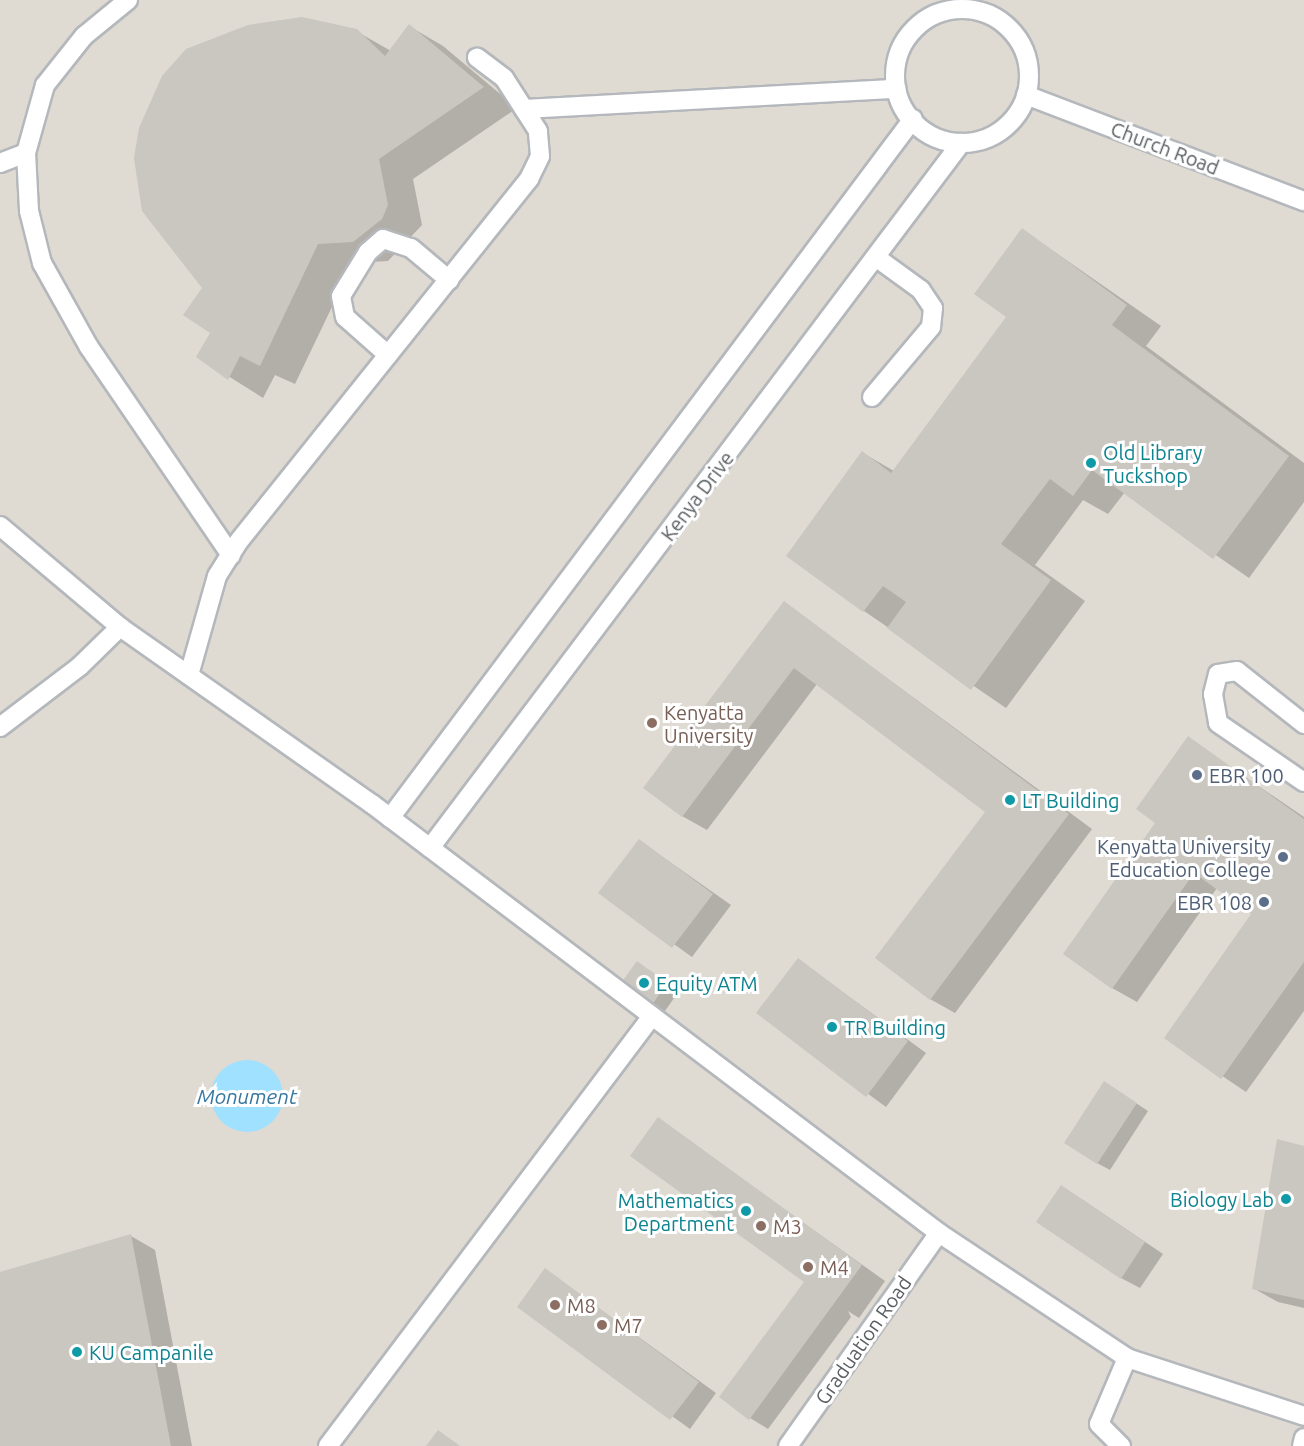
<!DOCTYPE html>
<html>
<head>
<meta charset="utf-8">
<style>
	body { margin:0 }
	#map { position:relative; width:1304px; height:1446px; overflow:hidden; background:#ede9e1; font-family:Ubuntu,sans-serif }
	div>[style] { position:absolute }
	.education>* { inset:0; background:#dfdad2 }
	.water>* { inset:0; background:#9fe1ff }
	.round { border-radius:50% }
	.shadow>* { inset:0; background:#0003 }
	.building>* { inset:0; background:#cac6c0 }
	.roads { filter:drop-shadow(2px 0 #b4b8bc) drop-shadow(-2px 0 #b4b8bc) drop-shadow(0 2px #b4b8bc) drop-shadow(0 -2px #b4b8bc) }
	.service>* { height:18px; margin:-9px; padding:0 9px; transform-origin:9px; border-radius:9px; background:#fff }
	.service>.ring { margin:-9px; padding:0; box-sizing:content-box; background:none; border:18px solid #fff; border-radius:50% }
	.dots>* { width:16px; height:16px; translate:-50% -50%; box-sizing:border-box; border:3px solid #fff; border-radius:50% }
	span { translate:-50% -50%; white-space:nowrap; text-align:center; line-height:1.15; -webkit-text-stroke:6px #fff; paint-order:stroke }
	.street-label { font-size:20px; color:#5a5f62 }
	.culture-label { font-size:20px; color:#0d838f }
	.left { translate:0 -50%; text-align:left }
	.right { translate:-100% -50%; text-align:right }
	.education-label { font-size:20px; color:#785e54 }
	.service-label { font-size:20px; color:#4e5e75 }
	.water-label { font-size:21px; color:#3777a0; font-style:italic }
</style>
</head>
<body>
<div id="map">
	<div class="education">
		<i style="clip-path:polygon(0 0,1304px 0,1304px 1446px,0 1446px)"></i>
	</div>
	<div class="water">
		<i class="round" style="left:211px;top:1060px;width:72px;height:72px"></i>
	</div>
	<div class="shadow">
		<i style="clip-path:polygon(409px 26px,443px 46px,517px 108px,413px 179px,422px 225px,388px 261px,353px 263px,295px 384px,275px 375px,263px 398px,198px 357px,212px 333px,204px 288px,356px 31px,391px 51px)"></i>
		<i style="clip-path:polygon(1023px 230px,1161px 326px,1146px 346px,1304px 463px,1304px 502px,1249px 578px,1125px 492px,1108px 514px,1083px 500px,1035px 565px,1085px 601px,1006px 708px,864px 611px,863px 453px,894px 471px,1008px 317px)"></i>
		<i style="clip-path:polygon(785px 603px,1092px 829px,955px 1013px,930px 999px,987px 812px,817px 684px,707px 830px,682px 816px)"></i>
		<i style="clip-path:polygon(1188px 738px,1304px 817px,1304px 1011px,1246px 1092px,1166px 1038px,1253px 914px,1217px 888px,1137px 1002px,1112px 988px,1158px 822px)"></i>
		<i style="clip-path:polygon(640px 841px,731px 905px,692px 957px,601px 892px)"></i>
		<i style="clip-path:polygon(799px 960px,926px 1053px,886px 1107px,758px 1013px)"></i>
		<i style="clip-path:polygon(649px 970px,679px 991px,665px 1011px,653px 1004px)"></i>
		<i style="clip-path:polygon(1116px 1090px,1148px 1111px,1110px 1170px,1097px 1163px)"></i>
		<i style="clip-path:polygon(658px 1119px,885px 1281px,859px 1318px,848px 1311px,851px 1317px,768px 1429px,750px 1418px,805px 1282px)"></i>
		<i style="clip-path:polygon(1304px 1147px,1304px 1308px,1278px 1302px,1253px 1288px)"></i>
		<i style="clip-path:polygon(1080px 1198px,1163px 1254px,1140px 1288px,1121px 1278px)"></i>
		<i style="clip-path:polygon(131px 1236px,155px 1250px,192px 1446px,0 1446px,0 1273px)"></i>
		<i style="clip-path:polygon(546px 1270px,716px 1393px,690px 1429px,519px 1306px)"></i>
	</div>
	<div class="building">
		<i style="clip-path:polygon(302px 17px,357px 29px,385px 56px,409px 24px,484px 87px,379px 159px,388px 205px,382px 219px,353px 242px,318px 244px,260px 366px,240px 356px,228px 380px,196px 357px,210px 333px,183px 315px,202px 288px,142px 211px,134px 158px,139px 128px,162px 76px,186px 49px,248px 25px)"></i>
		<i style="clip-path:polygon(1022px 228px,1127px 305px,1112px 325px,1289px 456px,1213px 559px,1092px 470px,1073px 496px,1050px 479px,1001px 544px,1051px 580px,971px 690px,887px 628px,906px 602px,883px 586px,863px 612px,786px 556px,862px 451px,891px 473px,1006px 317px,974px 294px)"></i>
		<i style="clip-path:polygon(784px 601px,1069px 814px,930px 1000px,875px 958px,985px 812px,794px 668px,682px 817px,643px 788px)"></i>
		<i style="clip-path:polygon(1188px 736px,1304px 819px,1304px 962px,1221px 1079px,1164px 1038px,1251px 914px,1194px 873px,1112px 989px,1063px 954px,1155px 823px,1136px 809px)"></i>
		<i style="clip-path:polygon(639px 839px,713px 894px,672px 948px,598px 893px)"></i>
		<i style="clip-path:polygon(798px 958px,908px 1041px,866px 1097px,756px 1013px)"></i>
		<i style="clip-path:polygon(637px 961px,667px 983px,652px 1005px,621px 983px)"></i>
		<i style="clip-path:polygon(1104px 1081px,1137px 1103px,1097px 1164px,1064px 1143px)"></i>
		<i style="clip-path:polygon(658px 1117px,862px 1265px,749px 1420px,719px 1397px,804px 1282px,630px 1156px)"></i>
		<i style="clip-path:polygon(1277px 1139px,1304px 1146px,1304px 1300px,1252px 1289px)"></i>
		<i style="clip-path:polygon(1061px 1185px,1145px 1242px,1121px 1279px,1036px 1222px)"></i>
		<i style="clip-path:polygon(131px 1234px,171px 1446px,0 1446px,0 1272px)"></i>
		<i style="clip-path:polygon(545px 1268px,699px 1382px,670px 1420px,517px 1307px)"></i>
		<i style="clip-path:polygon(438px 1430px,460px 1446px,426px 1446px)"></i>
	</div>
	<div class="roads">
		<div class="service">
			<i style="left:128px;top:0;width:57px;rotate:140.7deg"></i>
			<i style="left:84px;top:36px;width:63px;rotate:128.5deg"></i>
			<i style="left:45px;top:85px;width:71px;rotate:105.6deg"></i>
			<i style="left:26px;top:153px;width:58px;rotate:87deg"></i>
			<i style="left:29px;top:211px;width:54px;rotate:76deg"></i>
			<i style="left:42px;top:263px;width:96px;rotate:60.8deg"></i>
			<i style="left:89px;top:347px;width:252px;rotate:55.7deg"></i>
			<i class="ring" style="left:895px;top:9px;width:116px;height:116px"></i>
			<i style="left:1026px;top:95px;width:298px;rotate:20.9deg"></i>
			<i style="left:524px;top:109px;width:373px;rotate:-3.1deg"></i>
			<i style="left:0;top:163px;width:28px;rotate:-21deg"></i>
			<i style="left:388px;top:355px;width:57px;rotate:-138.5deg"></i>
			<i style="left:345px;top:317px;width:21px;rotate:-101deg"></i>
			<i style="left:341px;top:296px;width:52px;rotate:-58.5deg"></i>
			<i style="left:368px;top:252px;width:20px;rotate:-41deg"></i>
			<i style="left:383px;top:239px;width:29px;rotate:18deg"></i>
			<i style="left:411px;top:248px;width:50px;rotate:40.1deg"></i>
			<i style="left:872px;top:397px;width:92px;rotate:-49.9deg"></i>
			<i style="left:931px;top:327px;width:19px;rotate:-84deg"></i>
			<i style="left:933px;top:308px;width:22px;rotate:-124deg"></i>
			<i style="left:921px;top:290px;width:54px;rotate:-144deg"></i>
			<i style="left:0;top:526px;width:157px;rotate:40.1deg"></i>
			<i style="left:120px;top:627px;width:308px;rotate:35.1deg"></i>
			<i style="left:372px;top:804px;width:711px;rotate:37.11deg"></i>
			<i style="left:939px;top:1233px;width:226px;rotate:33.6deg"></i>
			<i style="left:1127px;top:1358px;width:186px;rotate:18.1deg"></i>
			<i style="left:189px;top:675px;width:103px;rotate:-74.2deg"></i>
			<i style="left:217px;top:576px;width:41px;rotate:-57.8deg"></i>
			<i style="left:239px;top:541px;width:464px;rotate:-51.3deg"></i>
			<i style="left:529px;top:179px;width:25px;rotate:-64deg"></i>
			<i style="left:540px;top:156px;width:25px;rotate:-95deg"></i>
			<i style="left:538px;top:131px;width:63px;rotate:-122.7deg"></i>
			<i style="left:504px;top:78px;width:34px;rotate:-143deg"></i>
			<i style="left:1304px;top:724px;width:85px;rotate:-141.7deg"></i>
			<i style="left:1237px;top:671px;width:19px;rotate:171deg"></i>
			<i style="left:1218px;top:674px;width:21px;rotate:104deg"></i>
			<i style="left:1213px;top:694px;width:29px;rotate:80deg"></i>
			<i style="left:1218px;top:723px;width:104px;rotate:34.5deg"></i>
			<i style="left:0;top:727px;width:101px;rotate:-37.3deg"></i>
			<i style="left:80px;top:666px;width:56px;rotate:-44.3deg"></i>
			<i style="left:390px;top:818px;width:873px;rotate:-53.2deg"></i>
			<i style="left:430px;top:848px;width:883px;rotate:-53.01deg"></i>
			<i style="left:328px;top:1446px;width:538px;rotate:-53deg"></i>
			<i style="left:788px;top:1446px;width:261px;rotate:-54.7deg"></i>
			<i style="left:1121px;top:1446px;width:31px;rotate:-135deg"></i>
			<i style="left:1099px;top:1424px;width:72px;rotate:-67deg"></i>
			<i style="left:1302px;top:1446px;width:8px;rotate:-76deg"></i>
		</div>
	</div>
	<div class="dots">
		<i style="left:1091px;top:463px;background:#0f9aa8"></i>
		<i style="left:652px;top:723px;background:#8d6e63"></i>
		<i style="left:1197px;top:775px;background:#5c6f8a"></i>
		<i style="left:1010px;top:800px;background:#0f9aa8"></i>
		<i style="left:1283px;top:857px;background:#5c6f8a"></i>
		<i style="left:1264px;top:902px;background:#5c6f8a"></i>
		<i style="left:644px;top:983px;background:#0f9aa8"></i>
		<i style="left:832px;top:1027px;background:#0f9aa8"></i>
		<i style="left:1286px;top:1199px;background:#0f9aa8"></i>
		<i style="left:746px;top:1211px;background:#0f9aa8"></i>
		<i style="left:761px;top:1226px;background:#8d6e63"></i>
		<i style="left:808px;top:1267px;background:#8d6e63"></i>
		<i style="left:555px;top:1305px;background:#8d6e63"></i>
		<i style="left:602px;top:1325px;background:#8d6e63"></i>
		<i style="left:77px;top:1352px;background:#0f9aa8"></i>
	</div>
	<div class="street-label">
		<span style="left:1165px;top:148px;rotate:21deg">Church Road</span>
		<span style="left:697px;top:496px;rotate:-53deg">Kenya Drive</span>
		<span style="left:863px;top:1340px;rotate:-55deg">Graduation Road</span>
	</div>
	<div class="culture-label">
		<span class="left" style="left:1103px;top:464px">Old Library<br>Tuckshop</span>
		<span class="left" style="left:1022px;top:800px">LT Building</span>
		<span class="left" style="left:656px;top:983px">Equity ATM</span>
		<span class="left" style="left:844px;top:1027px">TR Building</span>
		<span class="right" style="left:1274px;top:1199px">Biology Lab</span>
		<span class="right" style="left:734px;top:1212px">Mathematics<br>Department</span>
		<span class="left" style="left:89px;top:1352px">KU Campanile</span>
	</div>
	<div class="education-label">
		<span class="left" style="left:664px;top:724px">Kenyatta<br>University</span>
		<span class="left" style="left:773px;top:1226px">M3</span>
		<span class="left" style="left:820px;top:1267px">M4</span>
		<span class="left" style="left:567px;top:1305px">M8</span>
		<span class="left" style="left:614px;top:1325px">M7</span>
	</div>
	<div class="service-label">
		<span class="left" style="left:1209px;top:775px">EBR 100</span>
		<span class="right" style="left:1271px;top:858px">Kenyatta University<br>Education College</span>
		<span class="right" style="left:1252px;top:902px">EBR 108</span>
	</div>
	<div class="water-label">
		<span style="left:247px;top:1096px">Monument</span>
	</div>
</div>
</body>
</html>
